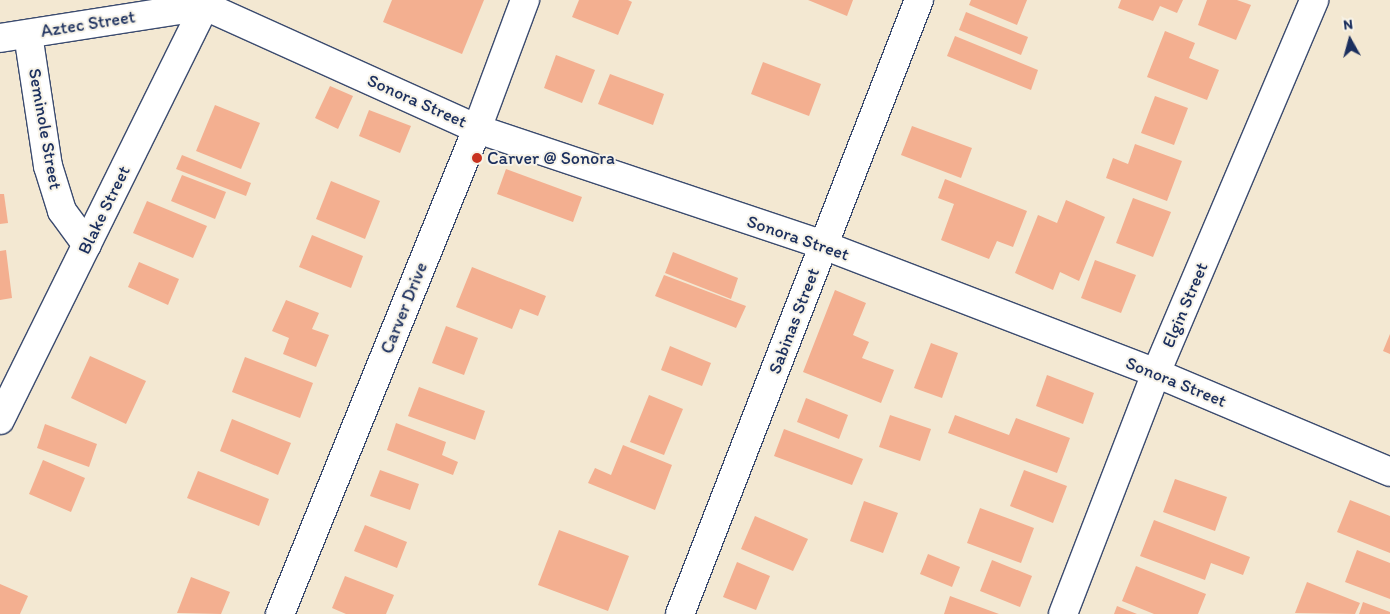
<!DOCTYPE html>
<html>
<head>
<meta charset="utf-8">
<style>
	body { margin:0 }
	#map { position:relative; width:1390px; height:614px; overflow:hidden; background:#f3e8d2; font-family:Itim,sans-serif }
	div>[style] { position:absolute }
	.building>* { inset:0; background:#f3af90 }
	.roads { filter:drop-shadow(1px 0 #3b4b6f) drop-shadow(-1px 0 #3b4b6f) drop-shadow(0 1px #3b4b6f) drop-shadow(0 -1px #3b4b6f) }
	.street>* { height:28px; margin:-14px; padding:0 14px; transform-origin:14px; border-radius:14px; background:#fff }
	.dots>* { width:14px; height:14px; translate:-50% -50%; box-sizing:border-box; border:2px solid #f7f3e8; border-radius:50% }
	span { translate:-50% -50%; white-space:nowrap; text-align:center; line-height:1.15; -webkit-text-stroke:4px #f7f3e8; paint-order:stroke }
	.street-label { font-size:18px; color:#1b2f5e }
	.poi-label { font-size:18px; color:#1b2f5e }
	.left { translate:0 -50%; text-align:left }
	.north { position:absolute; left:1325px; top:15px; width:50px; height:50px; -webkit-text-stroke:4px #f7f3e8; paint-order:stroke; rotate:353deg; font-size:14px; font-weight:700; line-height:20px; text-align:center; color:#1b2f5e }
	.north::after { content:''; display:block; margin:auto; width:18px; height:22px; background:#1b2f5e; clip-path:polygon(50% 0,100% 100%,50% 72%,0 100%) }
</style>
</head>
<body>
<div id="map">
	<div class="building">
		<i style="clip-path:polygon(392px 0,484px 0,462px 54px,383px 22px)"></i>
		<i style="clip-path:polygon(579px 0,628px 0,632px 2px,618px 35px,572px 17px)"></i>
		<i style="clip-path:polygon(808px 0,853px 0,847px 16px)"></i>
		<i style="clip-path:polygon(971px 0,1027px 0,1017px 25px,969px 5px)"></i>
		<i style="clip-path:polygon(1121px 0,1183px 0,1177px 13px,1160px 6px,1153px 21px,1118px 8px)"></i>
		<i style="clip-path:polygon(1207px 0,1237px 0,1251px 5px,1236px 40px,1198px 25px)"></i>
		<i style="clip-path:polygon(966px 12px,1028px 37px,1021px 55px,959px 30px)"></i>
		<i style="clip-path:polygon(1165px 31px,1195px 43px,1189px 58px,1219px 70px,1207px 100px,1147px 77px)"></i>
		<i style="clip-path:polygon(955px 36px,1038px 70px,1031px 90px,947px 56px)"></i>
		<i style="clip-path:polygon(556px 55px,595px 70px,582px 103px,544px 88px)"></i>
		<i style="clip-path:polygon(763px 62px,821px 84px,809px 116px,751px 94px)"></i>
		<i style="clip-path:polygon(610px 74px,664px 94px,653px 125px,598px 104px)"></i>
		<i style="clip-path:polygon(330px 86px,353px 96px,338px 129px,315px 118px)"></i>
		<i style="clip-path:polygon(1155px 96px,1188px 108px,1174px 145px,1141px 133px)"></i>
		<i style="clip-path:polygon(215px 105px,260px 123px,241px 169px,196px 151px)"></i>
		<i style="clip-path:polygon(369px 110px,411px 126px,400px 153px,359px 136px)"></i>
		<i style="clip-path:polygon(912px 126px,972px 148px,961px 178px,901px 155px)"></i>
		<i style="clip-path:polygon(1135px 144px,1182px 161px,1167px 201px,1106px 178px,1113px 158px,1128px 164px)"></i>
		<i style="clip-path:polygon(182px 155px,251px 183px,246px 196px,176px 169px)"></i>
		<i style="clip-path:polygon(506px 169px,582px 197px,573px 222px,497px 194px)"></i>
		<i style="clip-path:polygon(182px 175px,226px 192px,215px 219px,171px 201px)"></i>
		<i style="clip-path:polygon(945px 179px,1027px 211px,1013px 247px,997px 241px,989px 259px,941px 240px,954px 204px,938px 198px)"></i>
		<i style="clip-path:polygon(331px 181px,380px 201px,365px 239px,316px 219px)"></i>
		<i style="clip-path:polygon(0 194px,4px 194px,8px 223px,0 224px)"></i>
		<i style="clip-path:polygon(1133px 198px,1171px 212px,1153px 257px,1116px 243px)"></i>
		<i style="clip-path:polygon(1066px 200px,1105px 217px,1079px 281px,1060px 272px,1053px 290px,1015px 273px,1038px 215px,1057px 223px)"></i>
		<i style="clip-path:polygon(147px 201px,207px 226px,193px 258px,133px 233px)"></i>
		<i style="clip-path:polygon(312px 235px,363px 256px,351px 288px,299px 267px)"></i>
		<i style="clip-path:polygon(6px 250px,12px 298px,0 300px,0 251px)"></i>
		<i style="clip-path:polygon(673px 252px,738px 278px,731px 299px,665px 273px)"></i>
		<i style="clip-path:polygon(1095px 260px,1136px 275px,1121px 313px,1081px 298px)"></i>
		<i style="clip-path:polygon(139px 262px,179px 279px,168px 305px,128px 287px)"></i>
		<i style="clip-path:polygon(472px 267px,546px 296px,538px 316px,520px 309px,512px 329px,456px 307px)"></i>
		<i style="clip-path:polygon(664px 275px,746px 306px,736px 328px,655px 296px)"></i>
		<i style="clip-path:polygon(835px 290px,866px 303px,853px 335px,869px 342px,862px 358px,894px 370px,881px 403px,803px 372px)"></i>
		<i style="clip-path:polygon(286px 300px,319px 313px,312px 329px,329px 335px,316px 367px,283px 354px,289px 338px,272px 331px)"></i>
		<i style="clip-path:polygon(446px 326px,478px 338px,464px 375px,432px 363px)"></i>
		<i style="clip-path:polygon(1390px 334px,1390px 354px,1383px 351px)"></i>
		<i style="clip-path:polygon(931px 343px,958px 353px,942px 398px,914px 388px)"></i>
		<i style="clip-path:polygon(670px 346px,711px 363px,702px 386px,661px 370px)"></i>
		<i style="clip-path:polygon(90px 356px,146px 381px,126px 424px,71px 398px)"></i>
		<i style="clip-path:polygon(245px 357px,313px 383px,300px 418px,232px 392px)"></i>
		<i style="clip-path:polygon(1047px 375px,1094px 393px,1083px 424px,1036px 406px)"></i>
		<i style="clip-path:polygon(419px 387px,485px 411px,475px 440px,408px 416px)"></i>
		<i style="clip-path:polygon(649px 395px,683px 409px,664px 455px,630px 442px)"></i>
		<i style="clip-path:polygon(806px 398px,848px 415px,839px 439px,797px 422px)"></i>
		<i style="clip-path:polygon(890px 415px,931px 429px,920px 461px,879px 447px)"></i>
		<i style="clip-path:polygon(955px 415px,1009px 435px,1016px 418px,1070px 438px,1057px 473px,948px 433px)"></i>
		<i style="clip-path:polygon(232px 419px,291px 443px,278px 475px,220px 451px)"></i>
		<i style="clip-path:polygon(396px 423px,446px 442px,442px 455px,458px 462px,453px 475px,387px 450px)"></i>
		<i style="clip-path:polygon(45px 424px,97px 444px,89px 467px,37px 448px)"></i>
		<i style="clip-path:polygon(784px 429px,863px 459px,852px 485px,774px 456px)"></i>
		<i style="clip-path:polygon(623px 445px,672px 465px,655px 510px,588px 483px,595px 468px,611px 475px)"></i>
		<i style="clip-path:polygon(43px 460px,85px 478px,71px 512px,29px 494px)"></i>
		<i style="clip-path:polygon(380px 470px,419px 484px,410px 510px,370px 496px)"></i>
		<i style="clip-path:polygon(1024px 470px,1067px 486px,1053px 523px,1010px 506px)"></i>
		<i style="clip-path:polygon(198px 471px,269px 499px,259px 526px,187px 498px)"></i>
		<i style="clip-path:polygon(1175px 479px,1227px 497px,1215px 531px,1163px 512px)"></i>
		<i style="clip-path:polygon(1350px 500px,1390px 516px,1390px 553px,1337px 532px)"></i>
		<i style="clip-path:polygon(864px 501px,898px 513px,883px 553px,850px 541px)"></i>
		<i style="clip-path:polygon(980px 508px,1034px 528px,1021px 563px,967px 543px)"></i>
		<i style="clip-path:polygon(755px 516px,808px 539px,793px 571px,741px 549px)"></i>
		<i style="clip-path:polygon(1154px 520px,1250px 557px,1243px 575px,1211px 563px,1205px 580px,1140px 556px)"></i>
		<i style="clip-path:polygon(365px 525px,407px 542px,397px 568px,354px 551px)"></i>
		<i style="clip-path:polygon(559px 530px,629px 556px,608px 611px,538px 585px)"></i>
		<i style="clip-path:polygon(1357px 550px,1390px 563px,1390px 599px,1345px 582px)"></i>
		<i style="clip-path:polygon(928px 554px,960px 567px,952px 587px,920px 574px)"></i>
		<i style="clip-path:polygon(992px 560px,1032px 576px,1020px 607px,980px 591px)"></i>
		<i style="clip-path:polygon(737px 562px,770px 576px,756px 610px,723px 597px)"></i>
		<i style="clip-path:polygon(1136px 566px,1206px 594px,1198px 614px,1154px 614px,1122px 601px)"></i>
		<i style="clip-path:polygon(345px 576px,394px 595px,386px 614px,346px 614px,332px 608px)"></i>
		<i style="clip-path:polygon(191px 577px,230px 592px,221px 614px,177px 613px)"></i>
		<i style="clip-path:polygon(1307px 582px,1360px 603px,1355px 614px,1295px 613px)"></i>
		<i style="clip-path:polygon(0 584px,28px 596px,20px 614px,0 614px)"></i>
		<i style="clip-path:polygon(950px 596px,999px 614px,944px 614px)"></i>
		<i style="clip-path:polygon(1363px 602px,1390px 612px,1390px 614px,1359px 614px)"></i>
		<i style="clip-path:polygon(1117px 606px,1137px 614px,1114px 614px)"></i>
	</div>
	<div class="roads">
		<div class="street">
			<i style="left:28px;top:34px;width:134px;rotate:81.4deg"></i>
			<i style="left:48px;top:166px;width:47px;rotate:72.7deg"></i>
			<i style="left:62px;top:211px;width:42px;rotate:53.7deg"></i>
			<i style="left:0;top:38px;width:207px;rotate:-8.9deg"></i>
			<i style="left:205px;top:6px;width:299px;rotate:24.3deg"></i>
			<i style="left:477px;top:129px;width:365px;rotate:18.5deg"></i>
			<i style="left:823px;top:245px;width:357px;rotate:21deg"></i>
			<i style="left:1156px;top:373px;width:254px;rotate:22.9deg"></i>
			<i style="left:0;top:420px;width:469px;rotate:-63.7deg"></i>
			<i style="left:280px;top:614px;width:523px;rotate:-67.89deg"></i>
			<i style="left:477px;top:129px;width:138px;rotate:-69.6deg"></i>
			<i style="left:680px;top:614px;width:659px;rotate:-68.73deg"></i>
			<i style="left:1063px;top:614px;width:258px;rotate:-68.9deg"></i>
			<i style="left:1156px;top:373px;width:405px;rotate:-67deg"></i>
		</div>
	</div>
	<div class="dots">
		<i style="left:477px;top:158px;background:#c8321e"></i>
	</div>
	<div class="street-label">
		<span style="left:88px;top:24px;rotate:-9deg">Aztec Street</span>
		<span style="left:417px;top:101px;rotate:24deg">Sonora Street</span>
		<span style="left:45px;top:129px;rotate:80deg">Seminole Street</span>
		<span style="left:104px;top:210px;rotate:-64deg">Blake Street</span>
		<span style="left:798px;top:238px;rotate:19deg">Sonora Street</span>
		<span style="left:1185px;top:305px;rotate:-67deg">Elgin Street</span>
		<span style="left:404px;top:308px;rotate:-68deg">Carver Drive</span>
		<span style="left:794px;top:321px;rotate:-69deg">Sabinas Street</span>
		<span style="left:1176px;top:382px;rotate:22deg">Sonora Street</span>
	</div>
	<div class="poi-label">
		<span class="left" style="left:487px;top:158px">Carver @ Sonora</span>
	</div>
	<div class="north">N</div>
</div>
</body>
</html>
